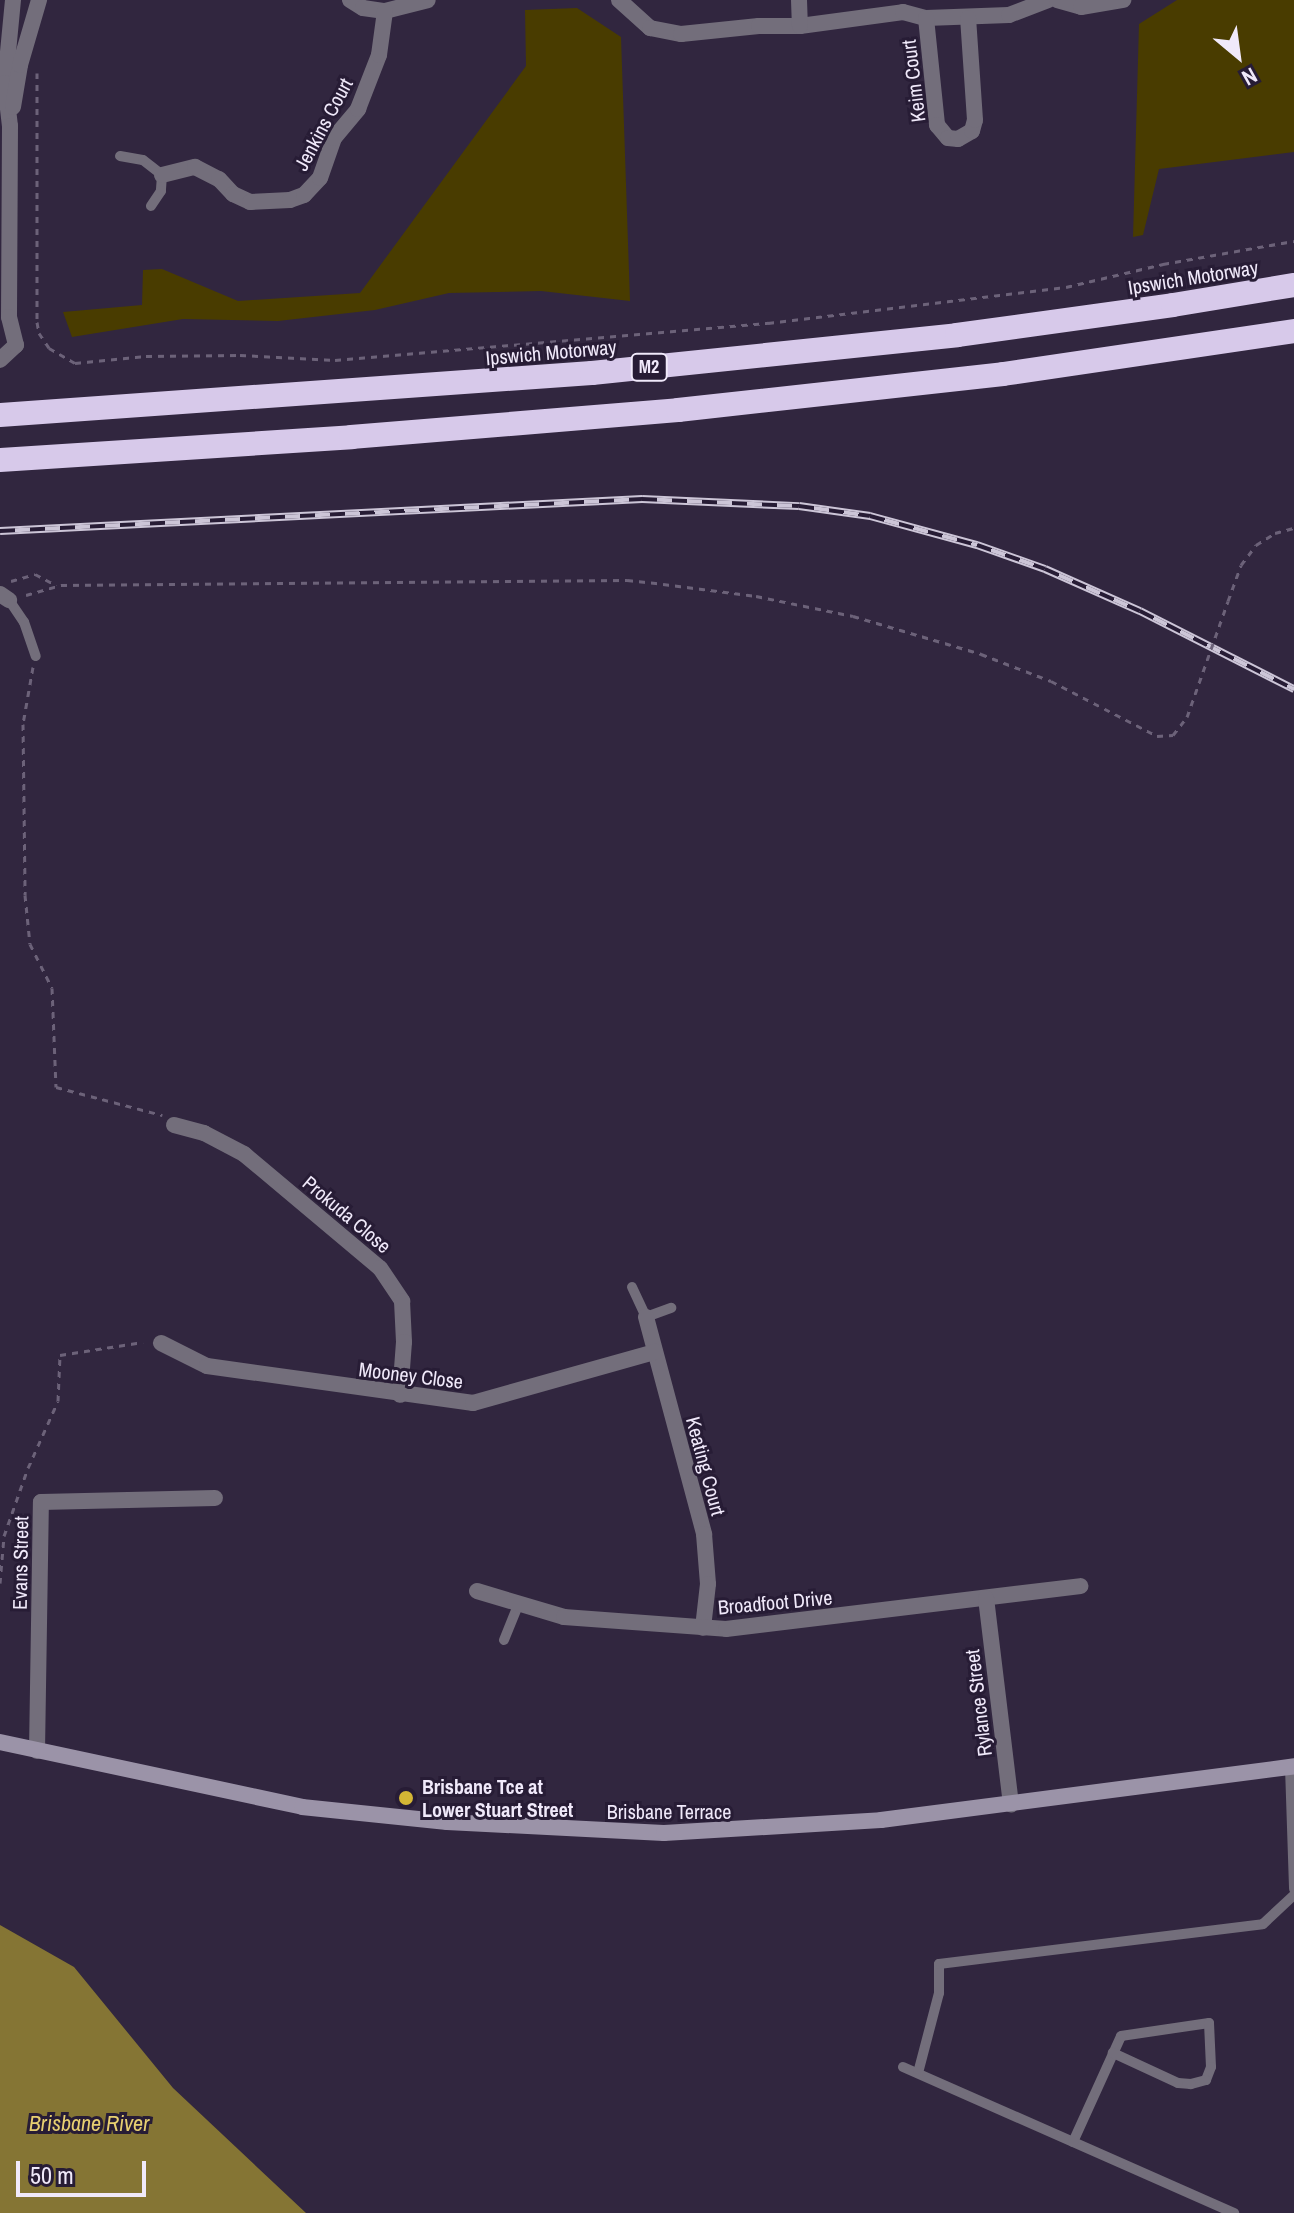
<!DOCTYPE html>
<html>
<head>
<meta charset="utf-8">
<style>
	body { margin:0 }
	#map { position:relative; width:1294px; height:2213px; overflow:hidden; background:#31263f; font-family:"Archivo Narrow",sans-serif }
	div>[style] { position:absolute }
	.green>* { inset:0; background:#493c00 }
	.water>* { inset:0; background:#857534 }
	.path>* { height:3px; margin-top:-1.5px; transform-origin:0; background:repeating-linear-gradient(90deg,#6c6279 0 6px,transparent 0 12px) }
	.service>* { height:10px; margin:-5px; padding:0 5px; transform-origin:5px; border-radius:5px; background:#736e7b }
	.minor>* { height:16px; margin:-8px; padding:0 8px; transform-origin:8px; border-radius:8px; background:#736e7b }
	.tertiary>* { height:16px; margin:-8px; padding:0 8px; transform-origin:8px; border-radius:8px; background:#736e7b }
	.secondary>* { height:16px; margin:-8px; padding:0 8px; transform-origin:8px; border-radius:8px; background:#9b93a8 }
	.motorway>* { height:24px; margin:-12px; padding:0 12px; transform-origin:12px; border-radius:12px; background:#d7c9ea }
	.rail>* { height:8px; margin-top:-4px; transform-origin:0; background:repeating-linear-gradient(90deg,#271c35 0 15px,#ccc5d7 0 30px); box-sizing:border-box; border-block:2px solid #ccc5d7 }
	.path-bridge>* { height:3px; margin-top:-1.5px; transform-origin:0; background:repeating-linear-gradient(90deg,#6c6279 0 6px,transparent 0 12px) }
	.dots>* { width:22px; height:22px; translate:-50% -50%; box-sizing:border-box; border:4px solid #271c35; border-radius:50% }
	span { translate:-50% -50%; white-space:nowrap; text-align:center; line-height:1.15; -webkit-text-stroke:6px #271c35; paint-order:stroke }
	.shield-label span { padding:2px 6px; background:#271c35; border:2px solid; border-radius:6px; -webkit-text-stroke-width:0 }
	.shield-label { font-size:18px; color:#f0e9fa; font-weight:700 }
	.street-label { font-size:20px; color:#f0e9fa }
	.poi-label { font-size:20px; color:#f0e9fa; font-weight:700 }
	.left { translate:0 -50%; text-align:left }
	.water-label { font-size:22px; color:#e7cf71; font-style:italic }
	.north { position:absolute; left:1198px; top:16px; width:80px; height:80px; -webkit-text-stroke:6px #271c35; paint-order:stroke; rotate:151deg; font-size:22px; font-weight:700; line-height:32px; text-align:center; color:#f0e9fa }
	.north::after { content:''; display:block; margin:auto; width:28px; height:36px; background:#f0e9fa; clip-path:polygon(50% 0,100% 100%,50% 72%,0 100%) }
	.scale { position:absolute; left:16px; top:2161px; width:130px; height:36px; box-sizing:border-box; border:4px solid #f0e9fa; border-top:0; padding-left:10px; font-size:24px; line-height:28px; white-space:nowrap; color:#f0e9fa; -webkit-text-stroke:6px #271c35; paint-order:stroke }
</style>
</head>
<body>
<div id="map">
	<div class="green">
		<i style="clip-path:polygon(1177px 0,1294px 0,1294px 152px,1159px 169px,1143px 235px,1133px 237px,1139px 24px)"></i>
		<i style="clip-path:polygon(577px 8px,621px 37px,630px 301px,541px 291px,449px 293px,375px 310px,278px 321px,183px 319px,72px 337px,63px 312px,142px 305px,143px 270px,162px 269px,238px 301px,360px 293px,526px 66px,525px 10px)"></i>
	</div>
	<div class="water">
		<i style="clip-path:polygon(0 1925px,74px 1967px,173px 2088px,306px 2213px,0 2213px)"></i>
	</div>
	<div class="path">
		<i style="left:37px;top:73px;width:249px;rotate:90deg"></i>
		<i style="left:37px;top:322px;width:11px;rotate:80deg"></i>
		<i style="left:39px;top:333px;width:18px;rotate:56deg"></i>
		<i style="left:49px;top:348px;width:30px;rotate:30deg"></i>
		<i style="left:75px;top:363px;width:71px;rotate:-5.6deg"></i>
		<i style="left:146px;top:356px;width:94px;rotate:-0.6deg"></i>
		<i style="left:240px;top:355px;width:95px;rotate:3deg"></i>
		<i style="left:335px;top:360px;width:435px;rotate:-4.9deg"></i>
		<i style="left:768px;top:323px;width:300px;rotate:-6.9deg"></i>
		<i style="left:1066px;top:287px;width:100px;rotate:-13.3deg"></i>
		<i style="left:1163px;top:264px;width:133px;rotate:-10deg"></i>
		<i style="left:11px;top:581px;width:25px;rotate:-16deg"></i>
		<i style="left:35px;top:574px;width:24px;rotate:28deg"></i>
		<i style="left:26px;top:595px;width:36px;rotate:-16deg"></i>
		<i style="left:61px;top:585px;width:566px;rotate:-0.51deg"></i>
		<i style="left:627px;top:580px;width:36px;rotate:6deg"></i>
		<i style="left:663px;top:584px;width:94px;rotate:7.4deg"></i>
		<i style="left:756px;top:596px;width:99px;rotate:11.7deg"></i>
		<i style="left:853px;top:616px;width:134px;rotate:16.5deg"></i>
		<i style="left:981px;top:654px;width:75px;rotate:21.1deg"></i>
		<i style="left:1051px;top:681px;width:119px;rotate:27.4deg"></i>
		<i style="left:1157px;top:736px;width:16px;rotate:-4deg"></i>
		<i style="left:1173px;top:735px;width:23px;rotate:-52deg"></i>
		<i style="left:1228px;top:601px;width:38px;rotate:-70deg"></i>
		<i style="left:1241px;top:565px;width:25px;rotate:-53deg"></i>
		<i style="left:1256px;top:545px;width:22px;rotate:-32deg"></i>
		<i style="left:1275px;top:533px;width:20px;rotate:-15deg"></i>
		<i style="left:33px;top:667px;width:58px;rotate:100deg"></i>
		<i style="left:23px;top:724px;width:171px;rotate:89.3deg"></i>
		<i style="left:25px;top:895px;width:49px;rotate:84.2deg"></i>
		<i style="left:30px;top:944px;width:49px;rotate:63.4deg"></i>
		<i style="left:52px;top:988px;width:99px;rotate:87.7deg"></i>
		<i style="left:56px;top:1087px;width:110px;rotate:14.8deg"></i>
		<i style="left:0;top:1583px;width:47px;rotate:-85.1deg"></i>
		<i style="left:4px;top:1536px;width:72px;rotate:-70.6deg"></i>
		<i style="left:28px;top:1468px;width:73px;rotate:-65.9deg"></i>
		<i style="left:58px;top:1401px;width:46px;rotate:-87.5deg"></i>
		<i style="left:60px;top:1355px;width:84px;rotate:-8.9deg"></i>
	</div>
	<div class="service">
		<i style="left:120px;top:156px;width:23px;rotate:10deg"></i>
		<i style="left:143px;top:160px;width:24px;rotate:38deg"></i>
		<i style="left:162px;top:175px;width:16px;rotate:94deg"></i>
		<i style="left:161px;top:191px;width:18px;rotate:124deg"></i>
		<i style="left:9px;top:600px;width:27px;rotate:56deg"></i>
		<i style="left:24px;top:622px;width:36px;rotate:71deg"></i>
		<i style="left:632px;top:1287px;width:33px;rotate:65deg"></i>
		<i style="left:646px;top:1317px;width:27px;rotate:-20deg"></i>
		<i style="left:504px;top:1640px;width:38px;rotate:-68deg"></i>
		<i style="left:1290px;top:1767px;width:122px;rotate:88.1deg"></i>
		<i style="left:903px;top:2067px;width:362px;rotate:23.8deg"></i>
		<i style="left:918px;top:2073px;width:83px;rotate:-75.3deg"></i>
		<i style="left:939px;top:1993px;width:29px;rotate:-90deg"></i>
		<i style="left:939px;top:1964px;width:326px;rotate:-7deg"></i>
		<i style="left:1263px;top:1924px;width:42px;rotate:-43.1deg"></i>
		<i style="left:1073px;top:2142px;width:116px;rotate:-65.6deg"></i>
		<i style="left:1121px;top:2036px;width:89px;rotate:-8.4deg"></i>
		<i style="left:1209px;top:2023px;width:44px;rotate:87.4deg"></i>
		<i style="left:1211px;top:2067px;width:14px;rotate:111deg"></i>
		<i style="left:1206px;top:2080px;width:16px;rotate:165deg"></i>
		<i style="left:1191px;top:2084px;width:13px;rotate:-176deg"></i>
		<i style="left:1178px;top:2083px;width:72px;rotate:-155.2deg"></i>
	</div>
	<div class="minor">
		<i style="left:350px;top:0;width:15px;rotate:32deg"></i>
		<i style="left:363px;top:8px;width:22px;rotate:8deg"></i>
		<i style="left:385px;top:11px;width:44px;rotate:-14.3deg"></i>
		<i style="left:619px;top:0;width:42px;rotate:42.1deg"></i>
		<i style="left:650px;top:28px;width:32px;rotate:11deg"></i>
		<i style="left:681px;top:34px;width:78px;rotate:-5.9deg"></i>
		<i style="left:759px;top:26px;width:41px"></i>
		<i style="left:800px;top:26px;width:104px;rotate:-7.7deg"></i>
		<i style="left:903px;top:12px;width:24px;rotate:15deg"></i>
		<i style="left:926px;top:18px;width:83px;rotate:-2.1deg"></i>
		<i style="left:1009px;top:15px;width:42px;rotate:-21deg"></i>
		<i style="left:799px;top:0;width:26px;rotate:88deg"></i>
		<i style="left:1057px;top:0;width:25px;rotate:16deg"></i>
		<i style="left:1081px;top:7px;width:43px;rotate:-9.5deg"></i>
		<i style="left:926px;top:18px;width:108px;rotate:84.1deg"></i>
		<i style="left:937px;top:125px;width:17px;rotate:50deg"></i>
		<i style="left:948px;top:138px;width:10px;rotate:6deg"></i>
		<i style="left:958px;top:139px;width:16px;rotate:-30deg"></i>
		<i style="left:972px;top:131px;width:11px;rotate:-75deg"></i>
		<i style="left:975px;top:120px;width:102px;rotate:-93.9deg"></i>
		<i style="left:162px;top:175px;width:34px;rotate:-14deg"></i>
		<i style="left:195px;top:167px;width:27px;rotate:27deg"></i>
		<i style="left:219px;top:179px;width:21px;rotate:47deg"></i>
		<i style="left:233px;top:194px;width:19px;rotate:25deg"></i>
		<i style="left:250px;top:202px;width:40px;rotate:-2.9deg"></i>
		<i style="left:290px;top:200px;width:15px;rotate:-20deg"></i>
		<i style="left:304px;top:195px;width:23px;rotate:-47deg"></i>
		<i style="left:320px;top:178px;width:42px;rotate:-70.7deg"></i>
		<i style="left:334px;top:138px;width:38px;rotate:-50deg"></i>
		<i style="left:358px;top:109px;width:58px;rotate:-68.7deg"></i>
		<i style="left:379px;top:55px;width:44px;rotate:-82.2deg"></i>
		<i style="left:0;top:360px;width:22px;rotate:-43deg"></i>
		<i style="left:0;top:594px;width:11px;rotate:34deg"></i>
		<i style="left:174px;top:1125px;width:31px;rotate:15deg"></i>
		<i style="left:204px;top:1133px;width:45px;rotate:27.7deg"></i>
		<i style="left:244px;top:1154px;width:177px;rotate:40deg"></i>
		<i style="left:380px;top:1268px;width:40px;rotate:56deg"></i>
		<i style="left:402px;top:1301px;width:41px;rotate:87.2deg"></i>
		<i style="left:404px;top:1342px;width:53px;rotate:94.3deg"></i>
		<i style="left:646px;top:1317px;width:225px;rotate:75deg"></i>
		<i style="left:704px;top:1534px;width:50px;rotate:85.4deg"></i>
		<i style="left:708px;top:1584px;width:44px;rotate:96.5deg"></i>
		<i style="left:161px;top:1343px;width:51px;rotate:26.6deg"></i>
		<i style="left:207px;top:1366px;width:269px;rotate:7.9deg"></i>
		<i style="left:473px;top:1403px;width:189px;rotate:-15.7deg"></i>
		<i style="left:477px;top:1591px;width:91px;rotate:16.6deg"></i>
		<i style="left:564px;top:1617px;width:162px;rotate:4.2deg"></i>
		<i style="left:726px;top:1629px;width:357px;rotate:-6.9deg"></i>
		<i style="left:986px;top:1598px;width:208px;rotate:83.1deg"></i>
		<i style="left:37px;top:1751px;width:249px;rotate:-89.1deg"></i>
		<i style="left:41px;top:1502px;width:174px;rotate:-1.3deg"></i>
	</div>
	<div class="tertiary">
		<i style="left:13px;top:0;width:83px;rotate:95.5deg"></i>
		<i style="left:5px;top:83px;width:43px;rotate:83.4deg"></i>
		<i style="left:10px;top:126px;width:191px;rotate:90.3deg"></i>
		<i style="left:9px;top:317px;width:29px;rotate:76deg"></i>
		<i style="left:13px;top:107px;width:43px;rotate:-80.5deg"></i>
		<i style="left:20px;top:65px;width:68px;rotate:-73.7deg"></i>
	</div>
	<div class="secondary">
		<i style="left:0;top:1742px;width:309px;rotate:12.1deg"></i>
		<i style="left:302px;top:1807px;width:146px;rotate:5.9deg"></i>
		<i style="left:447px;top:1822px;width:217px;rotate:2.9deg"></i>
		<i style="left:664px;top:1833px;width:217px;rotate:-3.4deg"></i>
		<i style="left:881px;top:1820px;width:417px;rotate:-7.4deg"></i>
	</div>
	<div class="motorway">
		<i style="left:0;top:415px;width:593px;rotate:-4.06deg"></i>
		<i style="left:592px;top:373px;width:367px;rotate:-5.9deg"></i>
		<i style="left:957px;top:335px;width:218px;rotate:-7.9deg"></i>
		<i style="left:1173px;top:305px;width:123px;rotate:-9.4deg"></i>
		<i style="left:0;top:460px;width:352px;rotate:-3.7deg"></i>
		<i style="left:351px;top:437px;width:328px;rotate:-4.7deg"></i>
		<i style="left:678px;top:410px;width:327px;rotate:-6.3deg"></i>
		<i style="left:1003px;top:374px;width:294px;rotate:-8.4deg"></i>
	</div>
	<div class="rail">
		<i style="left:0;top:531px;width:643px;rotate:-2.85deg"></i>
		<i style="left:642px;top:499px;width:157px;rotate:2.6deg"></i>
		<i style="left:799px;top:506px;width:72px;rotate:8deg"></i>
		<i style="left:870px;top:516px;width:111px;rotate:15.2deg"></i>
		<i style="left:977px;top:545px;width:72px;rotate:19.4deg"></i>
		<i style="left:1045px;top:569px;width:104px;rotate:23.9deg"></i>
		<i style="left:1140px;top:611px;width:173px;rotate:26.9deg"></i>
	</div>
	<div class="path-bridge">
		<i style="left:1187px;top:717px;width:123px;rotate:-70.5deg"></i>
	</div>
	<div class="dots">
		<i style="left:406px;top:1798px;background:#d4b635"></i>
	</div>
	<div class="shield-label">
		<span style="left:649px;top:367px">M2</span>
	</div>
	<div class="street-label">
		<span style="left:913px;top:81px;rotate:-97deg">Keim Court</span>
		<span style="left:323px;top:124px;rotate:-62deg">Jenkins Court</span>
		<span style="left:1193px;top:277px;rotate:-9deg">Ipswich Motorway</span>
		<span style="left:551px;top:352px;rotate:-5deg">Ipswich Motorway</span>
		<span style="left:347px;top:1214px;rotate:40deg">Prokuda Close</span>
		<span style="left:411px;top:1375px;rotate:7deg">Mooney Close</span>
		<span style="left:706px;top:1466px;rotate:75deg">Keating Court</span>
		<span style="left:20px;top:1563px;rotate:-89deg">Evans Street</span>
		<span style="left:775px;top:1602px;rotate:-5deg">Broadfoot Drive</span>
		<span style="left:978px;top:1703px;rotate:-97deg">Rylance Street</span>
		<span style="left:669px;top:1811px">Brisbane Terrace</span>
	</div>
	<div class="poi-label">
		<span class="left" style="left:422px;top:1798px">Brisbane Tce at<br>Lower Stuart Street</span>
	</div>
	<div class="water-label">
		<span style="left:89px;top:2124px">Brisbane River</span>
	</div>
	<div class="north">N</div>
	<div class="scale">50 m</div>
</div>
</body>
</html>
